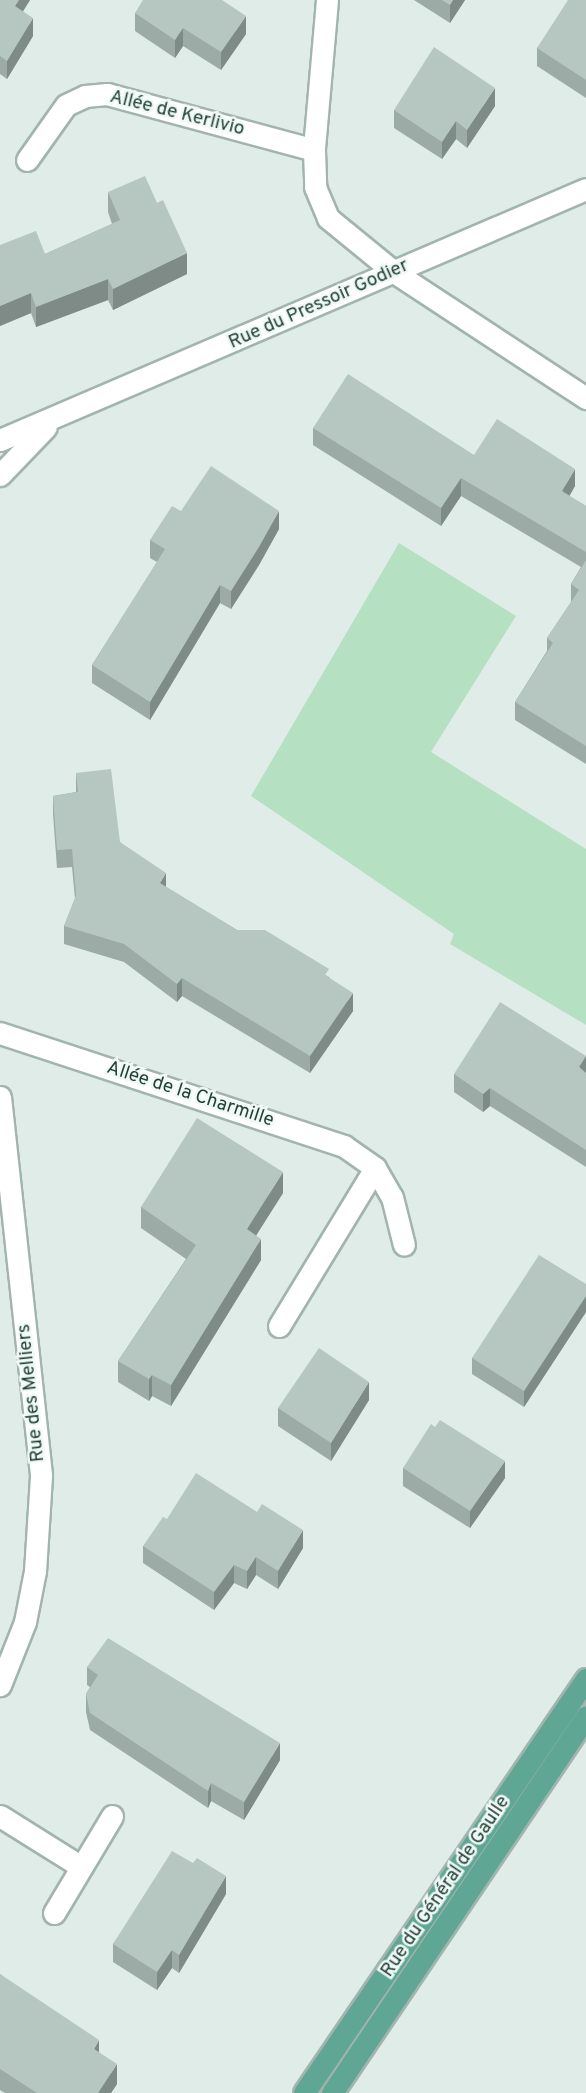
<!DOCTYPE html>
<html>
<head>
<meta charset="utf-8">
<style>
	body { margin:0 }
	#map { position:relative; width:586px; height:2093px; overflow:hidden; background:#e0ece7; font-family:Overpass,sans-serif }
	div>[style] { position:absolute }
	.green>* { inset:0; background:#b6e0c2 }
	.roads { filter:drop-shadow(2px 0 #a2b4ae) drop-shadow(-2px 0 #a2b4ae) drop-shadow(0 2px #a2b4ae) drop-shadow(0 -2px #a2b4ae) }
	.minor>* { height:21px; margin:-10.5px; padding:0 10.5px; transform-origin:10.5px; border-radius:10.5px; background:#fff }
	.major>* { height:21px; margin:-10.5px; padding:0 10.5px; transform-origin:10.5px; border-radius:10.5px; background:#60a695 }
	.wall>* { inset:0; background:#9caba5 }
	.shaded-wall>* { inset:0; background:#7f8b86 }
	.building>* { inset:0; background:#b5c7c0 }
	span { translate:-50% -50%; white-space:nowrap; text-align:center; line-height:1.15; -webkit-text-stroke:5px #f0f9f5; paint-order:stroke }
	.street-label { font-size:19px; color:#1f3e36 }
</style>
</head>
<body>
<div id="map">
	<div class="green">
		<i style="clip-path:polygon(399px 543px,516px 616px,431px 752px,586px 849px,586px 1025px,450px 944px,454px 934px,251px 796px)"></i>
	</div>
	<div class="roads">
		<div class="minor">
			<i style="left:327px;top:0;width:151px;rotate:95deg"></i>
			<i style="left:314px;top:150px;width:37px;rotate:88deg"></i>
			<i style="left:315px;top:187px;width:34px;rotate:67deg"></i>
			<i style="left:328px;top:218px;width:85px;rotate:39.3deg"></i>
			<i style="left:394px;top:272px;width:230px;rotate:33.3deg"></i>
			<i style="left:27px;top:160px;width:67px;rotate:-54.7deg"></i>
			<i style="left:66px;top:105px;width:21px;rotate:-25deg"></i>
			<i style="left:85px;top:96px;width:22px;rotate:-5deg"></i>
			<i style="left:107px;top:94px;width:214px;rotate:15.1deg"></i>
			<i style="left:0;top:440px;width:637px;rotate:-23.19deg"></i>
			<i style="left:0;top:475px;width:66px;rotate:-46.2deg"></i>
			<i style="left:0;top:1033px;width:362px;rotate:18.2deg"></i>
			<i style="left:344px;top:1146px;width:38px;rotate:35deg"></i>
			<i style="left:375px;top:1168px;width:34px;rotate:60deg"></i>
			<i style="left:392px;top:1197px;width:49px;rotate:76deg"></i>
			<i style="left:0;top:1097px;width:381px;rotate:83.8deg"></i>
			<i style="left:41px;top:1476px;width:95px;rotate:93.6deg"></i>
			<i style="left:35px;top:1571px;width:52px;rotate:101.1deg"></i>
			<i style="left:25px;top:1622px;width:68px;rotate:111.6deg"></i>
			<i style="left:279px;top:1326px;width:185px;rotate:-58.7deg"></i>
			<i style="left:0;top:1816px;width:94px;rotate:32deg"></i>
			<i style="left:54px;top:1913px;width:113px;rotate:-59.1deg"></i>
		</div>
		<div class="major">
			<i style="left:304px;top:2093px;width:501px;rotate:-55.74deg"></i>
			<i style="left:332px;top:2093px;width:454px;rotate:-56deg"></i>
		</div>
	</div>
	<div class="wall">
		<i style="clip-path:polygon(0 0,30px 0,23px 11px,33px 36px,7px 79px,0 74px)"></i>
		<i style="clip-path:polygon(414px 0,465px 0,450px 23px)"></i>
		<i style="clip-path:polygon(586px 0,586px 98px,537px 66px,537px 48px)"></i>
		<i style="clip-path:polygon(135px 13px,246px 34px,221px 70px,183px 46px,175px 58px,135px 31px)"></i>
		<i style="clip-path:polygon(495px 106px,467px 148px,456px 139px,442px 159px,394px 128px,394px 110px)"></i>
		<i style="clip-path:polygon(108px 192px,187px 274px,113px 310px,108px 300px,36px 327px,31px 313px,0 326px,0 245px,45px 254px,112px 224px,108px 212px)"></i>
		<i style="clip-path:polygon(313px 428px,474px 455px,575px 486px,569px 496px,586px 506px,586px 764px,515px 720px,515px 702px,547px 651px,547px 638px,571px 602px,571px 584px,581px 567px,461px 496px,441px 526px,313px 445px)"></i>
		<i style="clip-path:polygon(181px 511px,279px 529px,259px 565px,231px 609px,220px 603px,150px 720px,92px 683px,92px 665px,157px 562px,150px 558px,150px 540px)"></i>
		<i style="clip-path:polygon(76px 773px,120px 842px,166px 887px,237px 930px,329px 977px,353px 1011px,310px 1073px,182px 996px,177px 1002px,124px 962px,64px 944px,64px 926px,75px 899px,72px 867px,57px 868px,53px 814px,53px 796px,76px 792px)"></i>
		<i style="clip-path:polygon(586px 1056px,586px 1167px,490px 1106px,483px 1112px,454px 1092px,454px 1074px)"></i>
		<i style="clip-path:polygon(283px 1193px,256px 1235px,261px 1260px,171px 1406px,152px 1396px,149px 1401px,118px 1382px,118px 1361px,186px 1259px,141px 1228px,141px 1207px)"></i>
		<i style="clip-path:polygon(586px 1284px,586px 1312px,524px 1407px,472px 1374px,472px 1358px)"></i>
		<i style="clip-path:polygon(369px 1400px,331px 1461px,278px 1426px,278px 1408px)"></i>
		<i style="clip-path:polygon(403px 1468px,505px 1478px,470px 1528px,403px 1486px)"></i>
		<i style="clip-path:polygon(143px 1546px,303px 1548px,278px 1589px,256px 1575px,247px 1589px,234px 1583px,214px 1610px,143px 1563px)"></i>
		<i style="clip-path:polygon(87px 1667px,280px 1760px,244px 1820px,211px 1801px,208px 1808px,90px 1730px,86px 1712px,86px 1694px,90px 1687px,87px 1685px)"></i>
		<i style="clip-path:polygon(193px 1863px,226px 1894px,179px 1973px,172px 1968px,157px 1990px,113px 1962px,113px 1944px)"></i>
		<i style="clip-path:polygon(0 1974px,99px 2053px,117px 2084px,111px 2093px,5px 2093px,0 2090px)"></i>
	</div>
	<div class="shaded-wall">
		<i style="clip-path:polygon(19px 0,30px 0,15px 24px,15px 6px)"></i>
		<i style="clip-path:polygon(453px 0,465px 0,450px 23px,450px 5px)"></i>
		<i style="clip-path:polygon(246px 16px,246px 34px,221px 70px,221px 52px)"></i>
		<i style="clip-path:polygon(33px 18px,33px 36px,7px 79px,7px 61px)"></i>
		<i style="clip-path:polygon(183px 28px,183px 46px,175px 58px,175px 40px)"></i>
		<i style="clip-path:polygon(495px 88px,495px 106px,467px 148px,467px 130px)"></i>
		<i style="clip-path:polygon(456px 121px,456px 139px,442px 159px,442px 142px)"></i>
		<i style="clip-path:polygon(187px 253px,187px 274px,113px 310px,113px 289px)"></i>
		<i style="clip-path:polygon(108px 279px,108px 300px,36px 327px,36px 307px)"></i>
		<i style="clip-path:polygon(31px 293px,31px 313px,0 326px,0 306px)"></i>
		<i style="clip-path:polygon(575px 469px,575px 486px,562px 509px,562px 491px)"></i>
		<i style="clip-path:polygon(461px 478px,461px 496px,441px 526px,441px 508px)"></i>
		<i style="clip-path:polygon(279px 511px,279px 529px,259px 565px,231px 609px,231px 591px)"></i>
		<i style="clip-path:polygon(220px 585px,220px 603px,150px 720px,150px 702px)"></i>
		<i style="clip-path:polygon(166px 873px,166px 891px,160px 883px)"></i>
		<i style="clip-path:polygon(182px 978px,182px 996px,177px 1002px,177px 984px)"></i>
		<i style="clip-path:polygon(353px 993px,353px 1011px,310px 1073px,310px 1056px)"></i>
		<i style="clip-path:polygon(586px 1056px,586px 1073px,579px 1067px)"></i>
		<i style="clip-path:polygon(490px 1088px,490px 1106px,483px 1112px,483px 1094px)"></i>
		<i style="clip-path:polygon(283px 1172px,283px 1193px,247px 1250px,247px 1229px)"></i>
		<i style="clip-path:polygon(261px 1239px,261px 1260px,171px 1406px,171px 1385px)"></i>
		<i style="clip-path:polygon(586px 1296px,586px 1312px,524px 1407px,524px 1391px)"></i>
		<i style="clip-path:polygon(152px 1375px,152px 1396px,149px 1401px,149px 1379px)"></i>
		<i style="clip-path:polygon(369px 1382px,369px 1400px,331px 1461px,331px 1443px)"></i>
		<i style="clip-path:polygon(505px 1461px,505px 1478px,470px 1528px,470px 1511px)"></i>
		<i style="clip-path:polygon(303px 1530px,303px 1548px,278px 1589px,278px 1571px)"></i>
		<i style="clip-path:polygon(256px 1557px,256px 1575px,247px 1589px,247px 1571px)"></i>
		<i style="clip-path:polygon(234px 1565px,234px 1583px,214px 1610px,214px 1592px)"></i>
		<i style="clip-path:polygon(280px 1743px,280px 1760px,244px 1820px,244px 1802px)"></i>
		<i style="clip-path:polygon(211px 1783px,211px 1801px,208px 1808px,208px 1791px)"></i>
		<i style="clip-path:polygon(226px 1876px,226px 1894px,179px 1973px,179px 1955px)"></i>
		<i style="clip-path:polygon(172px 1950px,172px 1968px,157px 1990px,157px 1972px)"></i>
		<i style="clip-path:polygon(99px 2040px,99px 2060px,94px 2049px)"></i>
		<i style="clip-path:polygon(117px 2064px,117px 2084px,111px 2093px,98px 2093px)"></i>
	</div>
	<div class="building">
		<i style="clip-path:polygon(0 0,19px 0,15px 6px,33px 18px,7px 61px,0 56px)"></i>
		<i style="clip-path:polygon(143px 0,222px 0,246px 16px,221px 52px,183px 28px,175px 40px,135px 13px)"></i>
		<i style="clip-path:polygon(442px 0,453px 0,450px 5px)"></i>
		<i style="clip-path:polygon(568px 0,586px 0,586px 80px,537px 48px)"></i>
		<i style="clip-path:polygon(434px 47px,495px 88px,467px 130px,456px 121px,442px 142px,394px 110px)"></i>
		<i style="clip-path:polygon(145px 176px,157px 203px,163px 200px,187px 253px,113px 289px,108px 279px,36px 307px,31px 293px,0 306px,0 245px,36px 231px,45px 254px,120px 220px,108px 192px)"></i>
		<i style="clip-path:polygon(348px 374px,474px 455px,497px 419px,575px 469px,562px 491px,586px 506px,586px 552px,461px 478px,441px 508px,313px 428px)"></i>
		<i style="clip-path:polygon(211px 466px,279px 511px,259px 547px,231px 591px,220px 585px,150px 702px,92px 665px,165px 549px,150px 540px,172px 506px,181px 511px)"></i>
		<i style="clip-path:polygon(586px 560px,586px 746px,515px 702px,553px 643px,547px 638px,579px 590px,571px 584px)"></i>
		<i style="clip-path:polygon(111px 769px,120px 842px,166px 873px,160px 883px,237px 930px,265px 930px,329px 969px,325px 975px,353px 993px,310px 1056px,182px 978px,177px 984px,124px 944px,64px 926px,76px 895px,72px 849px,57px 850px,53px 796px,78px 792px,76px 773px)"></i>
		<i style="clip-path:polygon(500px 1002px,586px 1056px,579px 1067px,586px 1073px,586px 1150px,490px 1088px,483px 1094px,454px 1074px)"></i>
		<i style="clip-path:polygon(197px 1118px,283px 1172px,247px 1229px,261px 1239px,171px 1385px,152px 1375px,149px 1379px,118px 1361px,196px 1245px,141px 1207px)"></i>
		<i style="clip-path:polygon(539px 1255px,586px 1284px,586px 1296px,524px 1391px,472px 1358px)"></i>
		<i style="clip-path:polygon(319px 1348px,369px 1382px,331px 1443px,278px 1408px)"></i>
		<i style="clip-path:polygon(440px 1420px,505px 1461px,470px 1511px,403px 1468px,431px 1424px,435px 1427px)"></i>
		<i style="clip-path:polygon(196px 1473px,257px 1512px,262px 1504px,303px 1530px,278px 1571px,256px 1557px,247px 1571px,234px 1565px,214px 1592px,143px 1546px,163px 1517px,167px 1519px)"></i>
		<i style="clip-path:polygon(108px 1638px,280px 1743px,244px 1802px,211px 1783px,208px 1791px,90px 1713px,86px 1694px,98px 1675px,87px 1667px)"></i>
		<i style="clip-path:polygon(172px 1851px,193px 1863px,197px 1858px,226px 1876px,179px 1955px,172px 1950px,157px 1972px,113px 1944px)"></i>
		<i style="clip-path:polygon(0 1974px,99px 2040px,94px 2049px,117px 2064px,98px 2093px,37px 2093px,0 2069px)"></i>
	</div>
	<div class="street-label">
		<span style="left:177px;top:114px;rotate:14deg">Allée de Kerlivio</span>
		<span style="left:319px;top:305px;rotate:-24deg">Rue du Pressoir Godier</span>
		<span style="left:190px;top:1095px;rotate:18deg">Allée de la Charmille</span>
		<span style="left:32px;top:1393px;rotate:-96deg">Rue des Melliers</span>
		<span style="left:446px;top:1887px;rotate:-56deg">Rue du Général de Gaulle</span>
	</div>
</div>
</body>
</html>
